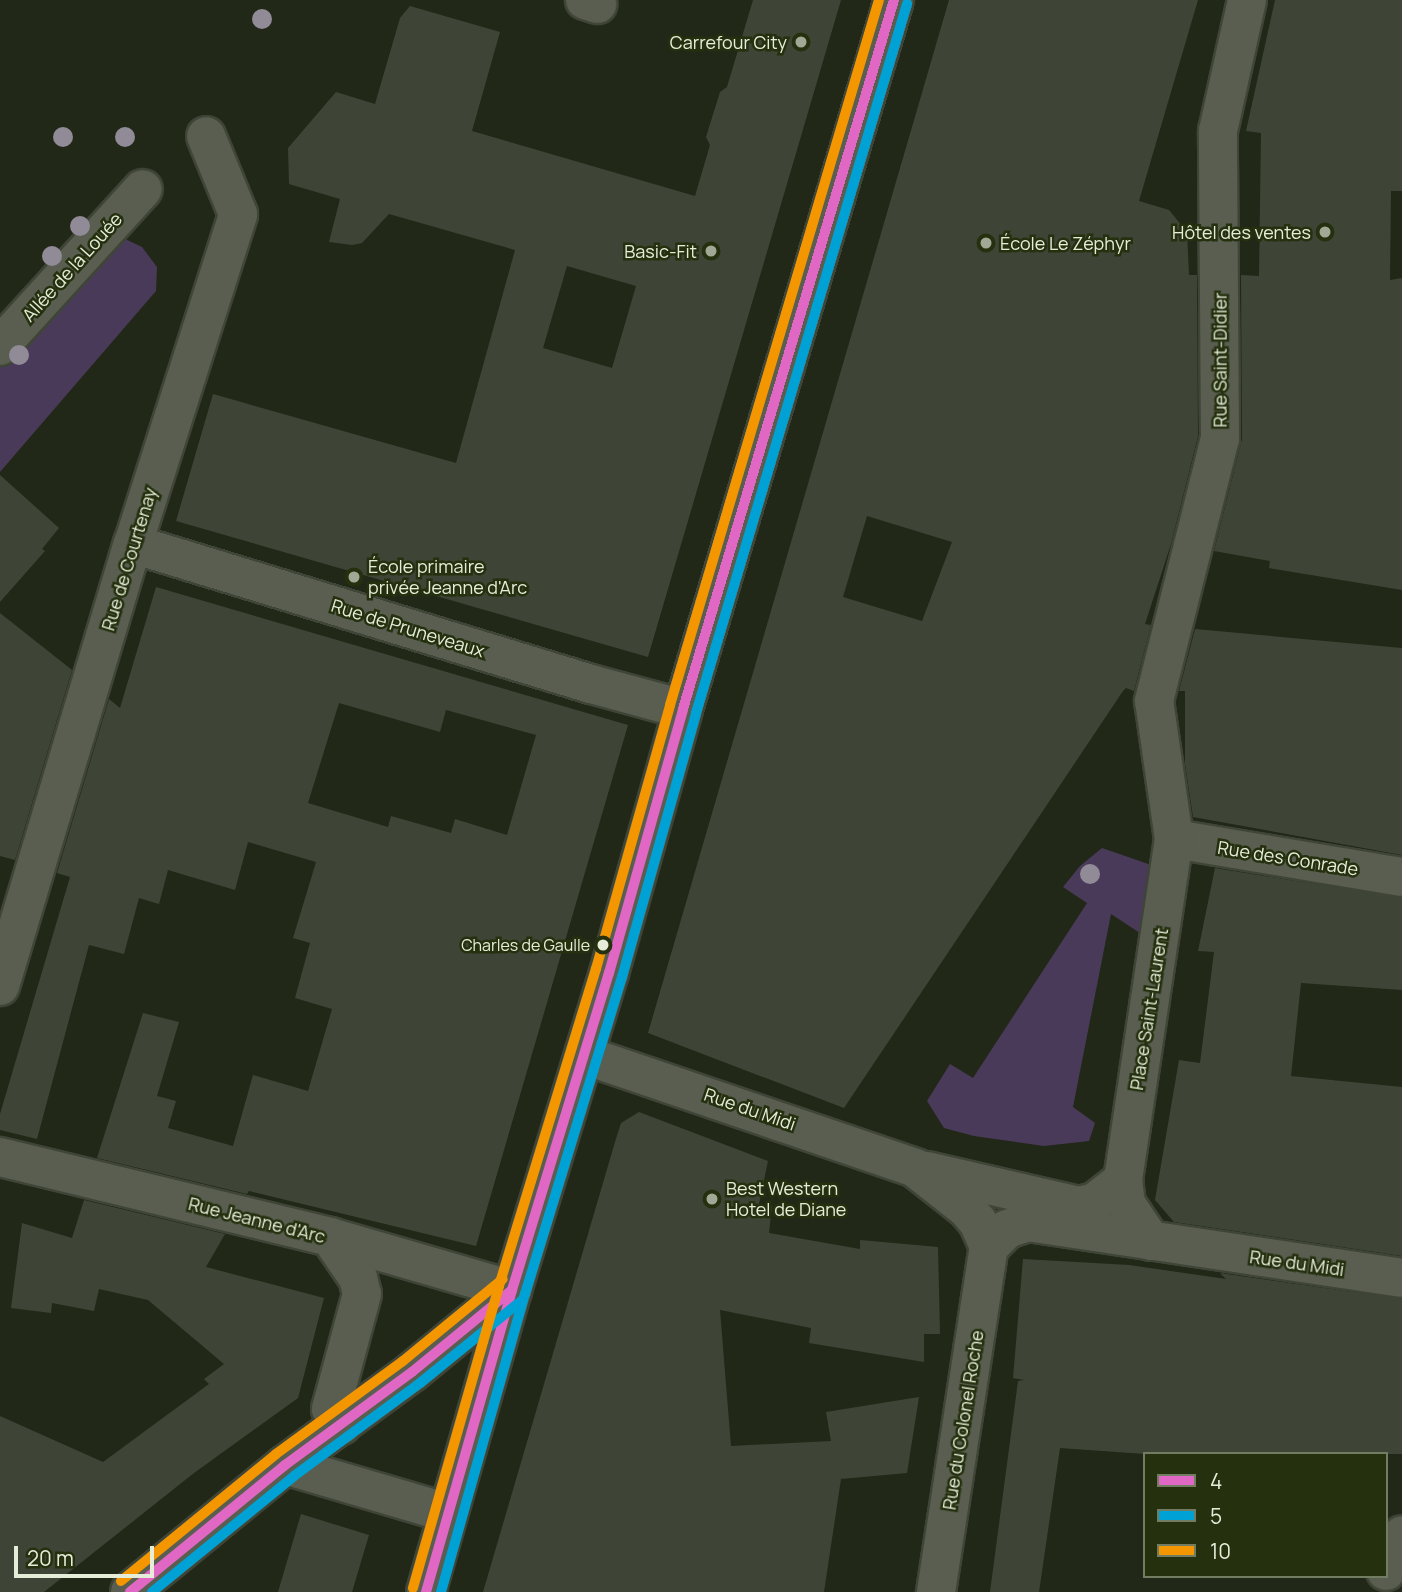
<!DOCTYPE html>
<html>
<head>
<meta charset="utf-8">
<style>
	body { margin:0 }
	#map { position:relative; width:1402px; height:1592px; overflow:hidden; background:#222817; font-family:Manrope,sans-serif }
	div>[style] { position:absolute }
	.green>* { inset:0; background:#493a5a }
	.building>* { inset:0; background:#3f4536 }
	.roads { filter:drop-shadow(2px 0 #3f4537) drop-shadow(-2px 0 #3f4537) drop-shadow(0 2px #3f4537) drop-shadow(0 -2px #3f4537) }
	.minor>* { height:38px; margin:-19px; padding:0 19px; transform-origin:19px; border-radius:19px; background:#595e50 }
	.bus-1>* { height:10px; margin:-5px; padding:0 5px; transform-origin:5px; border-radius:5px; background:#e167c5 }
	.bus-2>* { height:10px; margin:-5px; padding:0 5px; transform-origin:5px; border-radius:5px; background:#00a1d4 }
	.bus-3>* { height:10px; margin:-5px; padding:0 5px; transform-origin:5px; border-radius:5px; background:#f49600 }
	.trees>* { width:20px; height:20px; margin:-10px; border-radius:50%; background:#918a97 }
	.dots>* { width:19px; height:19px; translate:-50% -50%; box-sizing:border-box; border:4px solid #25300f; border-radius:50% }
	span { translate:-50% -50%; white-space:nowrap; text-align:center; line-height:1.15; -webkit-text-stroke:5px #25300f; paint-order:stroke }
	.bus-label { font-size:16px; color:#e5edd9 }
	.right { translate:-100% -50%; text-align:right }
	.poi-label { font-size:18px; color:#e5edd9 }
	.left { translate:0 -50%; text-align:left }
	.street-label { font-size:18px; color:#e5edd9 }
	.legend { position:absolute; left:1143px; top:1452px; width:245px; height:126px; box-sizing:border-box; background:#25300f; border:2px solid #727c60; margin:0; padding:9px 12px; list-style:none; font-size:21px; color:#e5edd9 }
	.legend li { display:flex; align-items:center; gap:14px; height:35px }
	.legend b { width:35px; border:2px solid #727c60 }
	.scale { position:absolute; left:14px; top:1546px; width:140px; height:32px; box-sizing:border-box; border:4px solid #e5edd9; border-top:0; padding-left:9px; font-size:21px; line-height:24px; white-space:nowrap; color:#e5edd9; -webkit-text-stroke:5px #25300f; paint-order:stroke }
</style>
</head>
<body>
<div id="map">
	<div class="green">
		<i style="clip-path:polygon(117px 235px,142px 247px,157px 267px,156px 291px,0 472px,0 330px)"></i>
		<i style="clip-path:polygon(1102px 848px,1157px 867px,1149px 939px,1111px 914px,1073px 1107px,1095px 1123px,1089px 1141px,1044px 1146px,974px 1136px,944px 1128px,927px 1101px,950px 1064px,973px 1078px,1087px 903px,1063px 887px,1080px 866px)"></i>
	</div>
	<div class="building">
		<i style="clip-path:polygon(evenodd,753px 0,841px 0,648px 657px,176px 521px,213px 394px,456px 463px,515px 250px,389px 214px,362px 243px,352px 245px,329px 242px,340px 199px,289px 184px,288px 148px,336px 92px,375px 104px,400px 18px,410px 6px,500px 32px,472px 131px,695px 196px,710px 145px,706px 137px,720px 92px,727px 87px,753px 0,567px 266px,636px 286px,612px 368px,543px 348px,567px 266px)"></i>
		<i style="clip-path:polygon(evenodd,949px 0,1198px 0,1139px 201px,1169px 210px,1187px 232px,1189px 275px,1197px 275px,1198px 436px,1171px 544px,1145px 624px,1151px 625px,1134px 691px,1126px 688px,1123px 691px,844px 1108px,648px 1033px,949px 0,867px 516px,952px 542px,922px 621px,843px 597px,867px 516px)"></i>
		<i style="clip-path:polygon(1275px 0,1402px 0,1402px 191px,1391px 191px,1390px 280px,1402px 278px,1402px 590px,1269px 568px,1270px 561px,1214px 551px,1242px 439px,1241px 275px,1259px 276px,1261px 133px,1246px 131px)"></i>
		<i style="clip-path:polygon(0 475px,59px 528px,42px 549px,45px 551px,0 602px)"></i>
		<i style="clip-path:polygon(evenodd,156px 587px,628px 725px,476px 1246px,249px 1191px,247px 1194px,97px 1158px,143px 1013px,179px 1022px,157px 1096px,176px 1101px,168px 1128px,233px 1146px,253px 1075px,308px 1091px,332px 1009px,295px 998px,310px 943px,293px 938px,316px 862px,248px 842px,235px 890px,168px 870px,159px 904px,139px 898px,124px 954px,89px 945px,37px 1139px,0 1130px,0 1114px,70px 877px,57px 873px,109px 699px,120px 708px,156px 587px,339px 703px,440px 732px,446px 710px,536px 735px,507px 835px,455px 819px,451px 833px,391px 816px,388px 827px,308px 803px,339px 703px)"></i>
		<i style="clip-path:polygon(0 613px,72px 670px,15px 860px,0 856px)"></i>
		<i style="clip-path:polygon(1195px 629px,1402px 648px,1402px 855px,1193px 817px,1185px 764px,1185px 691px,1179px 691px)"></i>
		<i style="clip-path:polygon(1215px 868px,1402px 898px,1402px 990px,1301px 983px,1291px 1076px,1402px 1087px,1402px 1256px,1174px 1222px,1155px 1200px,1179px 1060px,1200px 1063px,1214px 952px,1198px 951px)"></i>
		<i style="clip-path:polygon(639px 1112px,768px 1161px,759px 1204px,772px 1206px,769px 1233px,860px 1249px,860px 1240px,938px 1247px,940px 1334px,924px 1334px,924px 1362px,809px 1343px,811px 1328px,720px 1310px,731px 1446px,831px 1441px,826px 1412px,919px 1397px,907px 1473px,841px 1479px,824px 1592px,483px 1592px,615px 1142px,621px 1123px)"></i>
		<i style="clip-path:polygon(84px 1200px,225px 1234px,206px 1267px,324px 1298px,298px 1398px,194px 1473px,44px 1592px,0 1592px,0 1416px,103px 1462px,209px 1384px,204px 1379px,224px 1364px,148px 1300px,99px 1289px,94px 1311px,52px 1303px,51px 1313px,11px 1308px,22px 1223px,72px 1238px)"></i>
		<i style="clip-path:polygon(1023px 1259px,1129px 1265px,1226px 1279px,1220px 1273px,1402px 1299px,1402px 1454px,1145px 1454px,1060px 1448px,1039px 1592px,990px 1592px,1018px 1381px,1024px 1380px,1013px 1378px)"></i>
		<i style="clip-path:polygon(301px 1514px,369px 1535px,352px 1592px,278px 1592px)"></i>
	</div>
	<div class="roads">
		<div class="minor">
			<i style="left:585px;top:0;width:13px;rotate:18deg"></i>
			<i style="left:0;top:346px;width:212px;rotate:-47.7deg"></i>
			<i style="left:133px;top:544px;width:479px;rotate:17deg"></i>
			<i style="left:591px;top:684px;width:95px;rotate:15.2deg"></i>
			<i style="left:1174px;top:839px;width:231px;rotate:9.5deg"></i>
			<i style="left:0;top:986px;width:462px;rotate:-73.3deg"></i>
			<i style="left:133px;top:544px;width:346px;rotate:-72.3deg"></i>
			<i style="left:238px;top:214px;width:84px;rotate:-112.3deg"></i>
			<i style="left:584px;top:1055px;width:350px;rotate:18.8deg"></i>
			<i style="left:915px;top:1168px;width:66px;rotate:38.3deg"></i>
			<i style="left:967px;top:1209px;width:17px;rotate:50deg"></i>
			<i style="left:978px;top:1222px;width:27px;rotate:66deg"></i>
			<i style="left:0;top:1157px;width:340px;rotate:13.6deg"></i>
			<i style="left:330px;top:1237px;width:190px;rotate:16.2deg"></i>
			<i style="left:927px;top:1171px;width:156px;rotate:13deg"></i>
			<i style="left:1079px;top:1206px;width:16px;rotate:-14deg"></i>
			<i style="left:1095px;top:1202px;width:36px;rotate:-38deg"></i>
			<i style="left:330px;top:1237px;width:50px;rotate:55.7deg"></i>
			<i style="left:358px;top:1278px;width:16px;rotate:76deg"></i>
			<i style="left:362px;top:1294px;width:119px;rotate:105.1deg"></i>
			<i style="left:331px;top:1409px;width:19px;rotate:58deg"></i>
			<i style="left:1151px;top:1241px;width:45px;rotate:-124deg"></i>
			<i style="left:1126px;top:1204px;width:24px;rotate:-97deg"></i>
			<i style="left:1123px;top:1180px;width:345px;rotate:-81.5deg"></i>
			<i style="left:1174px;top:839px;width:139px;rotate:-98.2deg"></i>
			<i style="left:1154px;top:701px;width:270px;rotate:-75.9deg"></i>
			<i style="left:1220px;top:439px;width:308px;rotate:-90.4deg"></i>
			<i style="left:1218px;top:131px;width:134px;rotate:-77.5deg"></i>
			<i style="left:989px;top:1247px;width:25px;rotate:-45deg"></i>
			<i style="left:1007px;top:1229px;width:22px;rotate:-18deg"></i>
			<i style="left:1028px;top:1222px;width:378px;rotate:8.5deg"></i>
			<i style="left:285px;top:1465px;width:170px;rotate:16.4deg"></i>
			<i style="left:1386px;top:1571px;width:39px;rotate:-66deg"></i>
			<i style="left:130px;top:1592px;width:200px;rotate:-39.3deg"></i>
			<i style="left:285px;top:1465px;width:157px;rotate:-36.2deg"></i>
			<i style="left:412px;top:1372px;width:129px;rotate:-39.4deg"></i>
			<i style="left:426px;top:1592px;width:314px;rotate:-74.1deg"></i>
			<i style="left:512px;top:1290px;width:332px;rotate:-73deg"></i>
			<i style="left:609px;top:973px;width:274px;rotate:-74.3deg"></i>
			<i style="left:683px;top:709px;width:740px;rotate:-73.43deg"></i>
			<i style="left:936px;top:1592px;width:349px;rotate:-81.3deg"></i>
		</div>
	</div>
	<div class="bus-1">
		<i style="left:130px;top:1592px;width:200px;rotate:-39.3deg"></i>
		<i style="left:285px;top:1465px;width:157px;rotate:-36.2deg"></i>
		<i style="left:412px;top:1372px;width:129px;rotate:-39.4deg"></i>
		<i style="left:426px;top:1592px;width:314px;rotate:-74.1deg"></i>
		<i style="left:512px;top:1290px;width:332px;rotate:-73deg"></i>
		<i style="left:609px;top:973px;width:274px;rotate:-74.3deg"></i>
		<i style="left:683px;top:709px;width:740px;rotate:-73.43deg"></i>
	</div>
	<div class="bus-2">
		<i style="left:152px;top:1592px;width:183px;rotate:-39.2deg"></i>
		<i style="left:294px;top:1476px;width:157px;rotate:-36.4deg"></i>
		<i style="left:420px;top:1383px;width:130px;rotate:-39.1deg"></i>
		<i style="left:441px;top:1592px;width:310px;rotate:-74.3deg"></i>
		<i style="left:525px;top:1294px;width:332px;rotate:-73deg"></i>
		<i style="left:622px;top:977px;width:274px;rotate:-74.3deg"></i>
		<i style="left:696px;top:713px;width:740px;rotate:-73.43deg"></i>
	</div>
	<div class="bus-3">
		<i style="left:121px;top:1581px;width:200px;rotate:-39.3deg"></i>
		<i style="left:276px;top:1454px;width:157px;rotate:-36.2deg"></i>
		<i style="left:403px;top:1361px;width:129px;rotate:-39.4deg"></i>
		<i style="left:413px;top:1588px;width:314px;rotate:-74.1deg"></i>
		<i style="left:499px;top:1286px;width:332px;rotate:-73deg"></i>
		<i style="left:596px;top:969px;width:274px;rotate:-74.3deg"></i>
		<i style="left:670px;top:705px;width:735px;rotate:-73.49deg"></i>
	</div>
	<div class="trees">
		<i style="left:262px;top:19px"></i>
		<i style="left:63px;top:137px"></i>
		<i style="left:125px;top:137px"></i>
		<i style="left:80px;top:226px"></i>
		<i style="left:52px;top:256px"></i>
		<i style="left:19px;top:355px"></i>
		<i style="left:1090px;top:874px"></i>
	</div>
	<div class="dots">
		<i style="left:801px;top:42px;background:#a1a895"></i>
		<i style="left:1325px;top:232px;background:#a1a895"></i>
		<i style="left:986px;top:243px;background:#a1a895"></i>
		<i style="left:711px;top:251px;background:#a1a895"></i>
		<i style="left:354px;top:577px;background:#a1a895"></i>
		<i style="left:603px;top:945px;background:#e5edd9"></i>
		<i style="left:712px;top:1199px;background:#a1a895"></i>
	</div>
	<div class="bus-label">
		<span class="right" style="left:590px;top:945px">Charles de Gaulle</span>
	</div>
	<div class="poi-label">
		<span class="right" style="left:787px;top:42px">Carrefour City</span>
		<span class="right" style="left:1311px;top:232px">Hôtel des ventes</span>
		<span class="left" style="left:1000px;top:243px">École Le Zéphyr</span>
		<span class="right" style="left:697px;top:251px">Basic-Fit</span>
		<span class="left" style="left:368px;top:577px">École primaire<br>privée Jeanne d'Arc</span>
		<span class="left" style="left:726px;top:1199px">Best Western<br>Hotel de Diane</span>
	</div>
	<div class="street-label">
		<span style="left:72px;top:267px;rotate:-48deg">Allée de la Louée</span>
		<span style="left:1220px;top:360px;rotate:-90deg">Rue Saint-Didier</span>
		<span style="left:129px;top:559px;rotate:-73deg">Rue de Courtenay</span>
		<span style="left:408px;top:628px;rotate:17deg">Rue de Pruneveaux</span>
		<span style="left:1288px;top:858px;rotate:9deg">Rue des Conrade</span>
		<span style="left:1149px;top:1009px;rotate:-81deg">Place Saint-Laurent</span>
		<span style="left:750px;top:1109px;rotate:19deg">Rue du Midi</span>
		<span style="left:257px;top:1220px;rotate:14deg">Rue Jeanne d'Arc</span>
		<span style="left:1297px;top:1263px;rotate:8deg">Rue du Midi</span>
		<span style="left:963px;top:1420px;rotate:-81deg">Rue du Colonel Roche</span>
	</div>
	<ul class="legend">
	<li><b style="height:9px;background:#e167c5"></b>4</li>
	<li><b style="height:9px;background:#00a1d4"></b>5</li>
	<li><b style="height:9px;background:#f49600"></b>10</li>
	</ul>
	<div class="scale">20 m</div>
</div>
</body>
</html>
